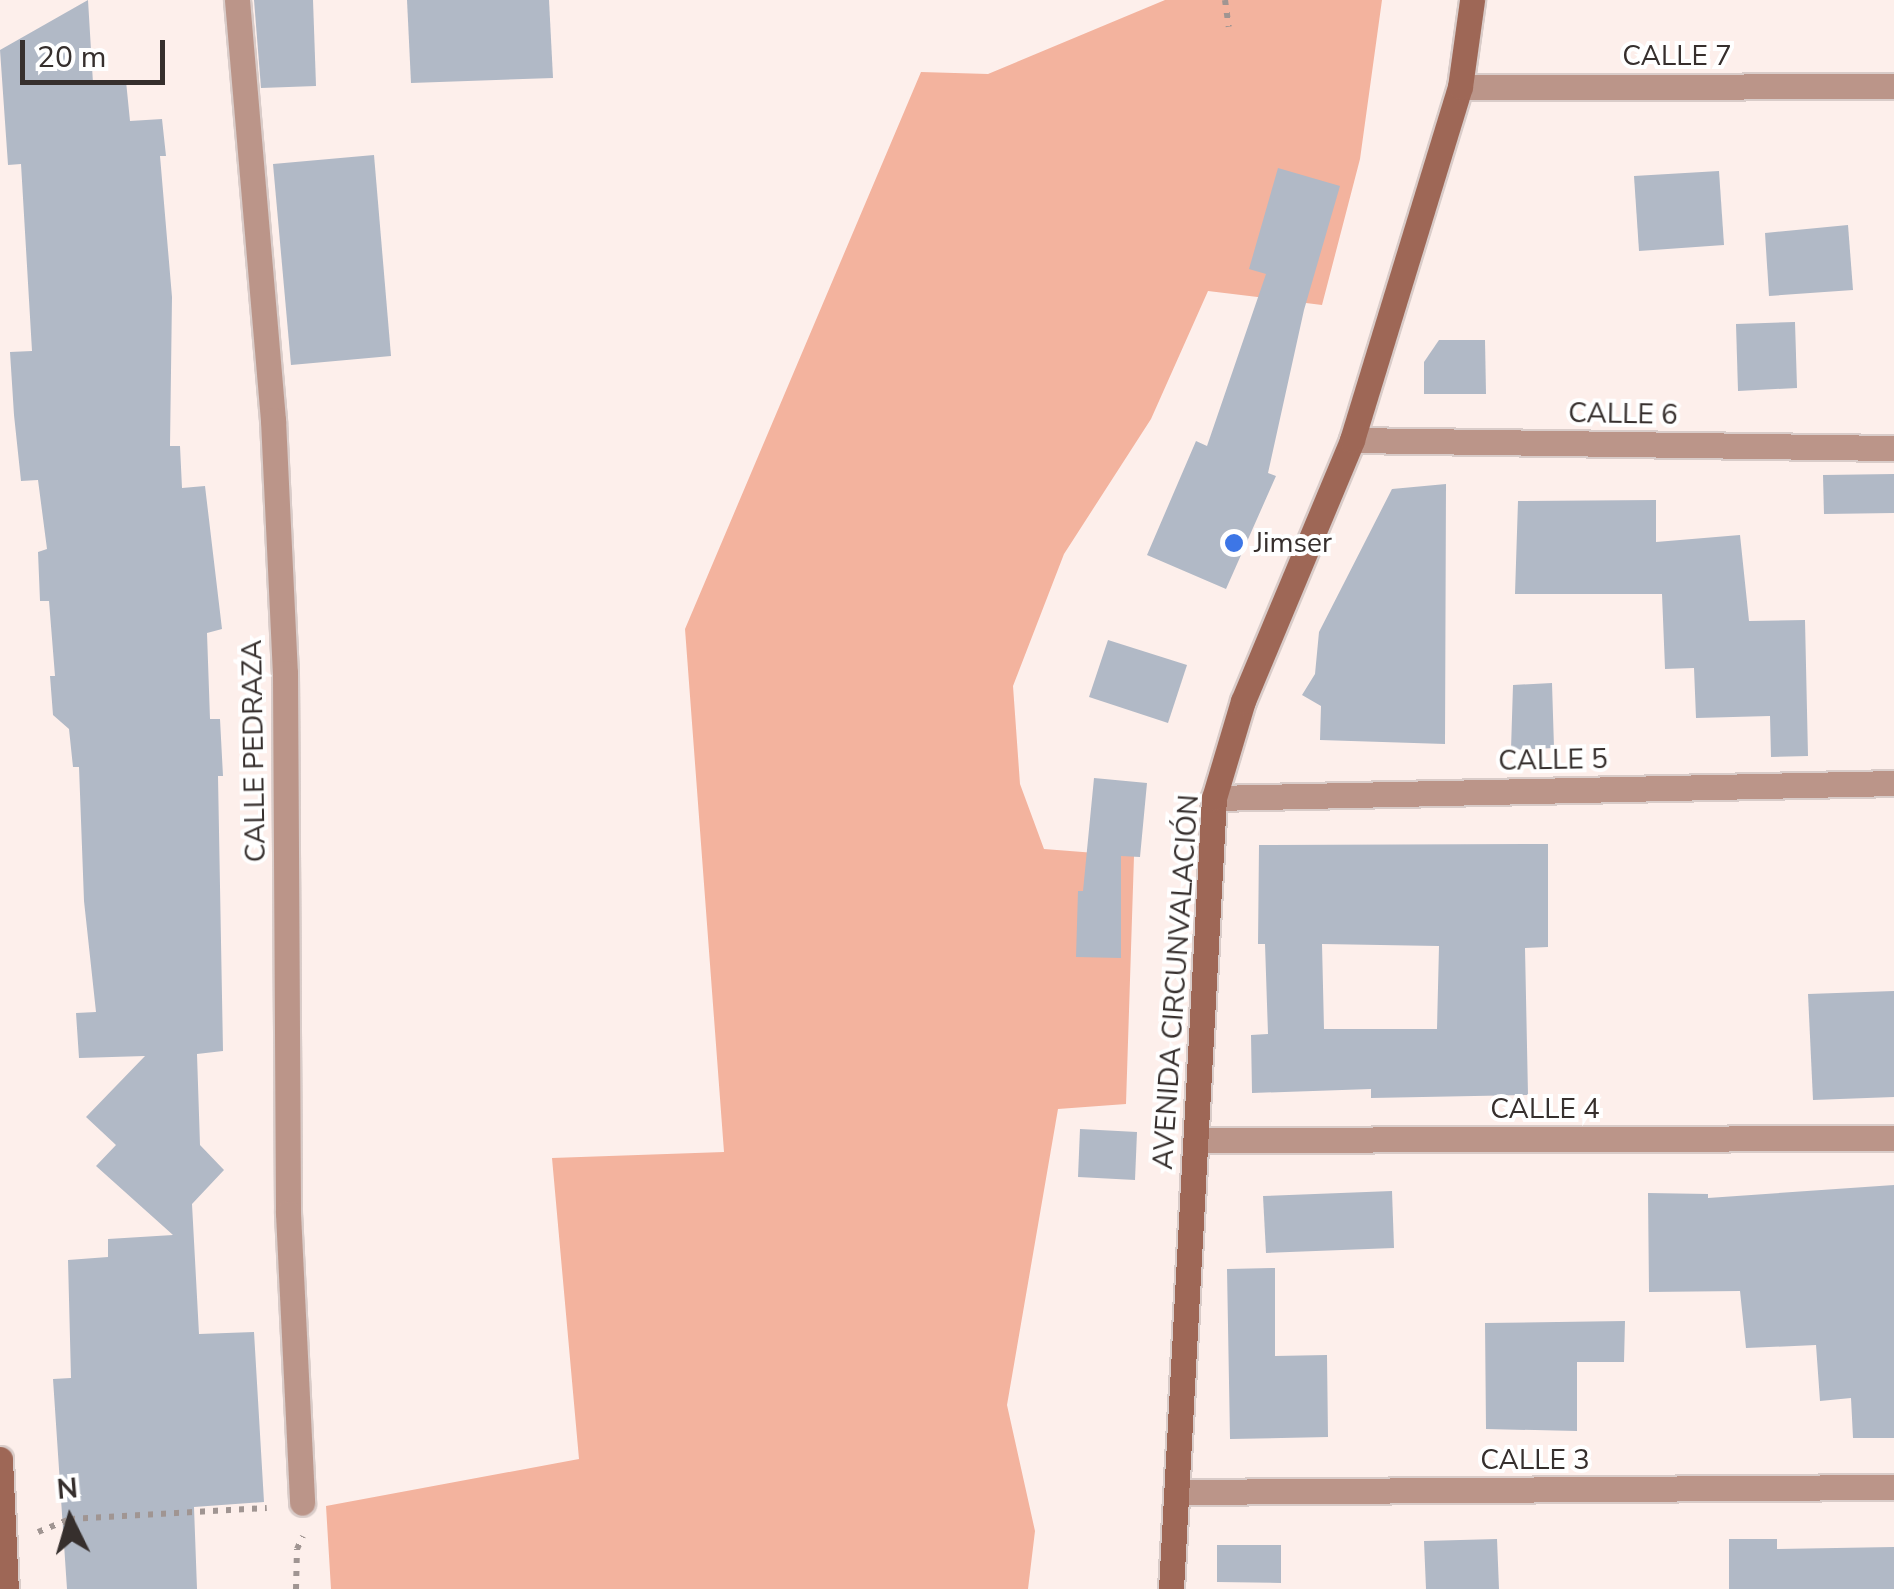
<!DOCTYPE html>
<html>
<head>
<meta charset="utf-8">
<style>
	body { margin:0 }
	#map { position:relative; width:1894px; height:1589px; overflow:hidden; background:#fdefeb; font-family:"Nunito Sans",sans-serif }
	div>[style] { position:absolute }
	.green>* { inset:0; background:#f3b39e }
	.building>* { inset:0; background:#b1b9c6 }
	.path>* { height:6px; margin-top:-3px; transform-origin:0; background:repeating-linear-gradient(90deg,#a09592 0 5px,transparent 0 13px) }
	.roads { filter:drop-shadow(2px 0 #d9ccc9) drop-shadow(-2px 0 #d9ccc9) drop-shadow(0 2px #d9ccc9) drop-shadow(0 -2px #d9ccc9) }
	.street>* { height:25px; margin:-12.5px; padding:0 12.5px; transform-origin:12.5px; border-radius:12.5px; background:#bb9589 }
	.secondary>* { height:25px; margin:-12.5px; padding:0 12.5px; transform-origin:12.5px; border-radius:12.5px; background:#9e6756 }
	.dots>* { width:28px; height:28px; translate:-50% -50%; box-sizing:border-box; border:5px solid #fff; border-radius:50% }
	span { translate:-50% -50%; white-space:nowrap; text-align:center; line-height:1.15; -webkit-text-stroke:8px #fff; paint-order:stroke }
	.street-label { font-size:28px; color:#362f2d }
	.poi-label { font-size:28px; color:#362f2d }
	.left { translate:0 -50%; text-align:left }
	.north { position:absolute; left:20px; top:1469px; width:100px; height:100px; -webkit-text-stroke:8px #fff; paint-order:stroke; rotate:355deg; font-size:28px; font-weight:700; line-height:40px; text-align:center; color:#362f2d }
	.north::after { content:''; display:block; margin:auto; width:35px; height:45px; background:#362f2d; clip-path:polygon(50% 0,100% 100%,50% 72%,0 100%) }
	.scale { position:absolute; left:20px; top:40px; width:145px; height:45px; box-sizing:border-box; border:5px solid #362f2d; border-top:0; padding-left:12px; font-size:30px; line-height:35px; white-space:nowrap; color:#362f2d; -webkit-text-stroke:8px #fff; paint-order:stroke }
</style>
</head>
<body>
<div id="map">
	<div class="green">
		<i style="clip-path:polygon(1165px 0,1382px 0,1360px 159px,1322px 305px,1208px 291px,1151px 419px,1064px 554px,1013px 686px,1020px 784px,1044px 849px,1134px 856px,1126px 1104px,1058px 1109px,1007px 1405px,1035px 1531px,1028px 1589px,331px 1589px,326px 1506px,579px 1459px,552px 1158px,724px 1152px,685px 629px,921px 72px,988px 74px)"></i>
	</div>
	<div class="building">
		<i style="clip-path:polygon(88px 0,93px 83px,126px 81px,130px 121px,162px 119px,166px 156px,160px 156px,172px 297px,170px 446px,180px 446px,182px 488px,205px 486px,222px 629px,207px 633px,210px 719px,220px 719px,223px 776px,218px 776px,223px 1051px,197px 1054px,200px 1145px,224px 1170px,192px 1204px,199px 1334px,254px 1332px,264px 1502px,194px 1507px,197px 1589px,67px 1589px,53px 1379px,71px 1378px,68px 1260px,108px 1257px,108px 1239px,173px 1235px,96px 1166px,116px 1145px,86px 1117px,145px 1056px,79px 1058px,76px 1013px,96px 1012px,84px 901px,79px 767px,73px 767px,69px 729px,53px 715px,50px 676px,55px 676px,49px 601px,40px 601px,38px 552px,47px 549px,38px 480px,21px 481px,14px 415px,10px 352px,32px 351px,21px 164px,8px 165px,0 50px)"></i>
		<i style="clip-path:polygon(254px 0,313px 0,316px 86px,261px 88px)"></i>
		<i style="clip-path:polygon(407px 0,549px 0,553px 78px,411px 83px)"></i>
		<i style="clip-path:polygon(374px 155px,391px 356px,291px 365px,273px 164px)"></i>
		<i style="clip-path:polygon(1278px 168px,1340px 186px,1304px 310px,1268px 473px,1276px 476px,1226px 589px,1147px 555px,1196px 441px,1207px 446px,1266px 274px,1249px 269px)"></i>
		<i style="clip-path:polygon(1719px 171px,1724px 245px,1639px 251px,1634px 176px)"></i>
		<i style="clip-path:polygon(1848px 225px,1853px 290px,1769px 296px,1765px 233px)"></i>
		<i style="clip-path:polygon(1795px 322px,1797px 388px,1738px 391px,1736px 324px)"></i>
		<i style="clip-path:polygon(1439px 340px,1485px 340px,1486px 394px,1424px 394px,1424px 362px)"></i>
		<i style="clip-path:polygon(1894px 474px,1894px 513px,1824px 514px,1823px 475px)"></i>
		<i style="clip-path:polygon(1446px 484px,1445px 744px,1320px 740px,1321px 706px,1302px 695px,1315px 674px,1319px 632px,1392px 489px)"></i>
		<i style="clip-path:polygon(1656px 500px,1656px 542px,1740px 535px,1749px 621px,1805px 620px,1808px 756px,1771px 757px,1770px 716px,1696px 718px,1694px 668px,1665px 669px,1662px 594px,1515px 594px,1518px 501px)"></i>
		<i style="clip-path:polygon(1108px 640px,1187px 665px,1168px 723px,1089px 697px)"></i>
		<i style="clip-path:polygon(1552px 683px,1554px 748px,1511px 750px,1513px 685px)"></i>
		<i style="clip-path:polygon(1094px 778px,1147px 783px,1140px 857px,1121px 856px,1121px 958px,1076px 957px,1078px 891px,1083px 891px)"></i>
		<i style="clip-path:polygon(evenodd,1548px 844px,1548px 947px,1525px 948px,1528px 1095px,1371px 1098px,1371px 1089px,1252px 1093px,1251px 1035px,1268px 1034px,1265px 944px,1258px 944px,1259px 845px,1548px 844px,1322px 944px,1439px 946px,1437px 1029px,1324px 1029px,1322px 944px)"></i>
		<i style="clip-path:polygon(1894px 991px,1894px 1097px,1813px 1100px,1808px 994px)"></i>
		<i style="clip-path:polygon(1080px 1129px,1137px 1132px,1135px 1180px,1078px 1177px)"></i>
		<i style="clip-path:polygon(1894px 1185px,1894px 1438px,1853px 1438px,1851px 1398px,1820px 1401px,1816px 1345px,1746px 1348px,1740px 1291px,1649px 1292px,1648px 1193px,1708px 1194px,1708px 1198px)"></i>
		<i style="clip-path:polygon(1392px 1191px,1394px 1248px,1266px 1253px,1263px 1196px)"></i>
		<i style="clip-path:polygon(1275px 1268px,1275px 1356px,1327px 1355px,1328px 1437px,1230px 1439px,1227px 1269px)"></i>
		<i style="clip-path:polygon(1625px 1321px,1624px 1362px,1577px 1362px,1577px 1431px,1486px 1429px,1485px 1323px)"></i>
		<i style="clip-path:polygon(1497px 1539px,1499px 1589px,1426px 1589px,1424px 1541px)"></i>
		<i style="clip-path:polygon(1729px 1539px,1777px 1539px,1777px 1549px,1894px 1547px,1894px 1589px,1729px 1589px)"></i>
		<i style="clip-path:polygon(1217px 1545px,1281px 1545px,1281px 1583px,1217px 1582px)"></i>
	</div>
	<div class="path">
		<i style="left:1225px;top:0;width:27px;rotate:82deg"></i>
		<i style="left:38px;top:1532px;width:35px;rotate:-22deg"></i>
		<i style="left:70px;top:1519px;width:197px;rotate:-3.2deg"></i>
		<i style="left:296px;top:1589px;width:40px;rotate:-88.6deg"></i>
		<i style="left:297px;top:1549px;width:14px;rotate:-65deg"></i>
	</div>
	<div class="roads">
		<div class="street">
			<i style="left:237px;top:0;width:422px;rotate:85.1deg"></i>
			<i style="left:273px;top:420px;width:253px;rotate:87.3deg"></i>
			<i style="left:285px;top:673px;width:540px;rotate:89.68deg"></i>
			<i style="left:288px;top:1213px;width:290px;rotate:87.2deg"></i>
			<i style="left:1460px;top:87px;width:434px;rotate:-0.1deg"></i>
			<i style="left:1352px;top:440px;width:542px;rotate:0.85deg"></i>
			<i style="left:1214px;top:798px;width:680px;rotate:-1.26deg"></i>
			<i style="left:1196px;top:1140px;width:698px;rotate:-0.16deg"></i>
			<i style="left:1176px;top:1492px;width:718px;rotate:-0.4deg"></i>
		</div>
		<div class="secondary">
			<i style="left:0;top:1459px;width:130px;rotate:87.4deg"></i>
			<i style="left:1171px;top:1589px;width:792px;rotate:-86.89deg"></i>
			<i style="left:1214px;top:798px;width:101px;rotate:-73.4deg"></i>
			<i style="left:1243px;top:701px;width:283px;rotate:-67.3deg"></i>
			<i style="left:1352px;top:440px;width:369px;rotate:-73deg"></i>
			<i style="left:1460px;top:87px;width:88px;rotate:-82.1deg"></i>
		</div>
	</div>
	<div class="dots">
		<i style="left:1234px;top:543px;background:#3d76e6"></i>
	</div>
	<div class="street-label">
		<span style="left:1677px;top:56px">CALLE 7</span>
		<span style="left:1623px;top:414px;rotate:1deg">CALLE 6</span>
		<span style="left:254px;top:751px;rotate:-91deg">CALLE PEDRAZA</span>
		<span style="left:1553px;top:760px;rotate:-1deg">CALLE 5</span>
		<span style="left:1176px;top:982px;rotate:-86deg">AVENIDA CIRCUNVALACIÓN</span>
		<span style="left:1545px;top:1109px">CALLE 4</span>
		<span style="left:1535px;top:1460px">CALLE 3</span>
	</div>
	<div class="poi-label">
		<span class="left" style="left:1254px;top:543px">Jimser</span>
	</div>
	<div class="north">N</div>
	<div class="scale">20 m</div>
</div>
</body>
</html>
